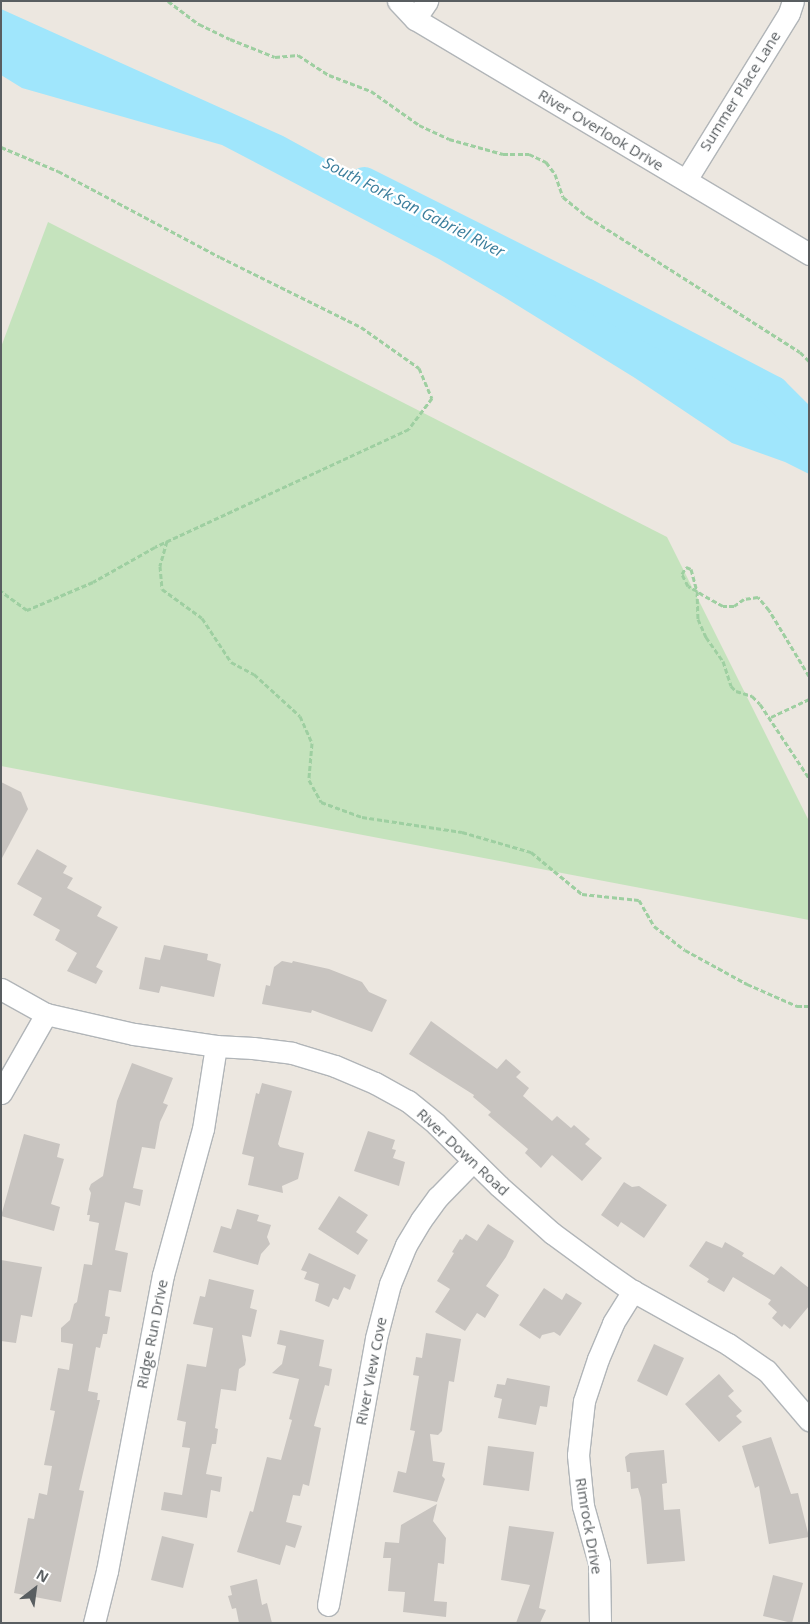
<!DOCTYPE html>
<html>
<head>
<meta charset="utf-8">
<style>
	body { margin:0 }
	#map { position:relative; width:810px; height:1624px; overflow:hidden; background:#ece7e0; font-family:"Open Sans",sans-serif }
	div>[style] { position:absolute }
	.green>* { inset:0; background:#c5e3bd }
	.water>* { inset:0; background:#a0e6fc }
	.river>* { height:31px; margin:-15.5px; padding:0 15.5px; transform-origin:15.5px; border-radius:15.5px; background:#a0e6fc }
	.building>* { inset:0; background:#c8c4c0 }
	.path>* { height:3px; margin-top:-1.5px; transform-origin:0; background:repeating-linear-gradient(90deg,#9ecfa1 0 5px,transparent 0 7.5px) }
	.roads { filter:drop-shadow(1px 0 #b1b5b8) drop-shadow(-1px 0 #b1b5b8) drop-shadow(0 1px #b1b5b8) drop-shadow(0 -1px #b1b5b8) }
	.minor>* { height:21px; margin:-10.5px; padding:0 10.5px; transform-origin:10.5px; border-radius:10.5px; background:#fff }
	span { translate:-50% -50%; white-space:nowrap; text-align:center; line-height:1.15; -webkit-text-stroke:4.5px #fff; paint-order:stroke }
	.street-label { font-size:15px; color:#595e61 }
	.water-label { font-size:16px; color:#3a7d9b; font-style:italic }
	.frame { position:absolute; inset:0; border:2px solid #595e61; pointer-events:none }
	.north { position:absolute; left:10px; top:1564px; width:50px; height:50px; -webkit-text-stroke:4px #fff; paint-order:stroke; rotate:30deg; font-size:14px; font-weight:700; line-height:20px; text-align:center; color:#595e61 }
	.north::after { content:''; display:block; margin:auto; width:18px; height:22px; background:#595e61; clip-path:polygon(50% 0,100% 100%,50% 72%,0 100%) }
</style>
</head>
<body>
<div id="map">
	<div class="green">
		<i style="clip-path:polygon(48px 222px,667px 537px,809px 821px,809px 920px,1px 766px,1px 347px)"></i>
	</div>
	<div class="water">
		<i style="clip-path:polygon(1px 9px,283px 136px,466px 236px,674px 341px,773px 404px,809px 431px,809px 474px,785px 462px,732px 443px,635px 378px,504px 297px,439px 259px,222px 145px,22px 88px,1px 75px)"></i>
	</div>
	<div class="river">
		<i style="left:364px;top:182px;width:247px;rotate:26.7deg"></i>
		<i style="left:585px;top:293px;width:212px;rotate:27.5deg"></i>
		<i style="left:773px;top:391px;width:51px;rotate:45deg"></i>
	</div>
	<div class="building">
		<i style="clip-path:polygon(1px 782px,21px 792px,28px 809px,1px 860px)"></i>
		<i style="clip-path:polygon(37px 849px,67px 866px,63px 873px,73px 878px,67px 888px,102px 907px,97px 916px,118px 927px,96px 967px,103px 971px,96px 984px,67px 971px,77px 953px,55px 940px,60px 930px,33px 915px,42px 898px,17px 884px)"></i>
		<i style="clip-path:polygon(164px 945px,208px 954px,207px 960px,221px 964px,214px 997px,161px 986px,159px 993px,139px 989px,145px 957px,160px 960px)"></i>
		<i style="clip-path:polygon(282px 961px,292px 963px,293px 961px,329px 969px,362px 982px,369px 992px,387px 1000px,372px 1032px,312px 1010px,311px 1013px,262px 1004px,266px 985px,270px 986px,274px 967px)"></i>
		<i style="clip-path:polygon(431px 1021px,497px 1069px,506px 1059px,521px 1072px,516px 1077px,529px 1088px,523px 1096px,552px 1121px,557px 1116px,571px 1128px,574px 1125px,590px 1139px,585px 1144px,602px 1158px,582px 1181px,552px 1155px,541px 1168px,525px 1153px,528px 1149px,488px 1115px,491px 1112px,473px 1097px,474px 1095px,409px 1054px)"></i>
		<i style="clip-path:polygon(132px 1063px,173px 1078px,163px 1103px,168px 1105px,160px 1122px,155px 1149px,142px 1147px,133px 1188px,143px 1190px,140px 1206px,125px 1202px,115px 1250px,128px 1253px,121px 1292px,109px 1290px,105px 1316px,110px 1317px,107px 1334px,103px 1334px,100px 1348px,96px 1347px,88px 1391px,98px 1393px,97px 1400px,100px 1400px,79px 1490px,84px 1491px,61px 1602px,14px 1593px,28px 1518px,34px 1519px,39px 1493px,47px 1495px,52px 1466px,44px 1465px,55px 1411px,50px 1410px,58px 1368px,69px 1370px,73px 1344px,61px 1342px,61px 1328px,70px 1320px,74px 1304px,77px 1302px,84px 1264px,92px 1265px,99px 1223px,89px 1221px,90px 1215px,87px 1215px,91px 1193px,89px 1189px,91px 1184px,103px 1176px,117px 1101px)"></i>
		<i style="clip-path:polygon(262px 1083px,292px 1091px,278px 1144px,280px 1147px,304px 1153px,298px 1179px,282px 1186px,283px 1193px,248px 1185px,254px 1157px,242px 1154px,256px 1093px,259px 1094px)"></i>
		<i style="clip-path:polygon(368px 1131px,395px 1140px,392px 1149px,396px 1150px,393px 1158px,405px 1162px,399px 1186px,354px 1171px)"></i>
		<i style="clip-path:polygon(24px 1134px,60px 1144px,57px 1157px,64px 1159px,51px 1204px,60px 1207px,54px 1231px,1px 1216px)"></i>
		<i style="clip-path:polygon(624px 1182px,632px 1187px,639px 1186px,667px 1205px,644px 1238px,621px 1222px,618px 1227px,601px 1215px)"></i>
		<i style="clip-path:polygon(339px 1196px,368px 1215px,356px 1232px,368px 1240px,358px 1255px,318px 1229px)"></i>
		<i style="clip-path:polygon(237px 1209px,259px 1215px,257px 1221px,271px 1225px,267px 1237px,270px 1244px,261px 1254px,258px 1265px,213px 1252px,221px 1226px,231px 1229px)"></i>
		<i style="clip-path:polygon(488px 1224px,514px 1241px,506px 1257px,486px 1286px,499px 1295px,485px 1318px,477px 1313px,465px 1331px,435px 1312px,450px 1289px,437px 1281px,454px 1253px,452px 1252px,460px 1239px,462px 1240px,466px 1234px,477px 1241px)"></i>
		<i style="clip-path:polygon(706px 1241px,722px 1248px,725px 1242px,744px 1253px,742px 1256px,774px 1275px,781px 1266px,809px 1288px,809px 1306px,790px 1329px,784px 1324px,782px 1327px,772px 1318px,777px 1312px,768px 1304px,771px 1300px,733px 1277px,724px 1292px,707px 1282px,709px 1279px,689px 1266px)"></i>
		<i style="clip-path:polygon(309px 1253px,356px 1275px,350px 1290px,344px 1287px,338px 1300px,333px 1298px,329px 1307px,315px 1301px,319px 1284px,304px 1279px,307px 1272px,301px 1270px)"></i>
		<i style="clip-path:polygon(1px 1260px,42px 1267px,32px 1317px,21px 1315px,16px 1343px,1px 1341px)"></i>
		<i style="clip-path:polygon(209px 1279px,254px 1290px,250px 1308px,257px 1310px,251px 1337px,242px 1335px,246px 1360px,245px 1365px,239px 1369px,236px 1391px,221px 1389px,215px 1428px,218px 1429px,216px 1444px,212px 1444px,206px 1474px,222px 1477px,220px 1492px,211px 1490px,207px 1518px,161px 1510px,164px 1492px,182px 1495px,190px 1448px,182px 1447px,186px 1422px,177px 1420px,187px 1364px,206px 1367px,213px 1328px,193px 1324px,200px 1296px,205px 1297px)"></i>
		<i style="clip-path:polygon(544px 1288px,562px 1300px,566px 1293px,582px 1303px,560px 1336px,554px 1332px,542px 1335px,540px 1339px,519px 1325px)"></i>
		<i style="clip-path:polygon(280px 1330px,324px 1340px,319px 1366px,332px 1369px,329px 1386px,325px 1385px,314px 1426px,321px 1428px,309px 1486px,303px 1484px,300px 1496px,293px 1495px,286px 1522px,302px 1526px,295px 1548px,286px 1545px,280px 1565px,237px 1552px,250px 1511px,253px 1512px,267px 1457px,281px 1460px,292px 1420px,289px 1419px,299px 1379px,272px 1373px,282px 1364px,286px 1346px,277px 1344px)"></i>
		<i style="clip-path:polygon(426px 1333px,461px 1339px,454px 1382px,449px 1381px,442px 1431px,438px 1435px,430px 1434px,433px 1461px,445px 1463px,442px 1476px,445px 1479px,437px 1502px,393px 1492px,398px 1471px,406px 1473px,415px 1431px,410px 1430px,419px 1376px,413px 1375px,416px 1357px,422px 1358px)"></i>
		<i style="clip-path:polygon(654px 1344px,684px 1358px,667px 1396px,637px 1381px)"></i>
		<i style="clip-path:polygon(719px 1374px,734px 1391px,728px 1396px,742px 1411px,736px 1416px,742px 1422px,719px 1442px,685px 1404px)"></i>
		<i style="clip-path:polygon(507px 1378px,550px 1386px,547px 1407px,540px 1406px,536px 1425px,498px 1418px,502px 1399px,494px 1397px,497px 1384px,505px 1385px)"></i>
		<i style="clip-path:polygon(771px 1437px,791px 1494px,798px 1493px,809px 1537px,769px 1544px,759px 1486px,755px 1488px,742px 1446px)"></i>
		<i style="clip-path:polygon(488px 1446px,534px 1452px,529px 1491px,483px 1485px)"></i>
		<i style="clip-path:polygon(664px 1450px,667px 1483px,662px 1484px,664px 1510px,680px 1509px,685px 1561px,647px 1564px,641px 1498px,638px 1488px,631px 1489px,630px 1472px,627px 1472px,625px 1457px,630px 1453px)"></i>
		<i style="clip-path:polygon(437px 1504px,433px 1521px,446px 1538px,444px 1564px,438px 1563px,434px 1601px,447px 1602px,446px 1617px,403px 1612px,405px 1592px,388px 1591px,391px 1558px,383px 1558px,385px 1542px,399px 1543px,401px 1525px)"></i>
		<i style="clip-path:polygon(509px 1526px,554px 1532px,539px 1608px,546px 1610px,540px 1623px,516px 1623px,530px 1585px,501px 1580px)"></i>
		<i style="clip-path:polygon(162px 1536px,194px 1544px,183px 1588px,151px 1580px)"></i>
		<i style="clip-path:polygon(773px 1575px,803px 1583px,792px 1623px,763px 1616px)"></i>
		<i style="clip-path:polygon(257px 1579px,262px 1605px,267px 1603px,272px 1623px,239px 1623px,236px 1608px,232px 1609px,228px 1596px,232px 1595px,230px 1586px)"></i>
	</div>
	<div class="path">
		<i style="left:168px;top:1px;width:39px;rotate:37deg"></i>
		<i style="left:199px;top:24px;width:34px;rotate:26deg"></i>
		<i style="left:230px;top:39px;width:48px;rotate:21.8deg"></i>
		<i style="left:275px;top:57px;width:23px;rotate:-5deg"></i>
		<i style="left:298px;top:55px;width:37px;rotate:33deg"></i>
		<i style="left:329px;top:75px;width:45px;rotate:20.9deg"></i>
		<i style="left:371px;top:91px;width:59px;rotate:35.3deg"></i>
		<i style="left:419px;top:125px;width:33px;rotate:25deg"></i>
		<i style="left:449px;top:139px;width:56px;rotate:15.5deg"></i>
		<i style="left:503px;top:154px;width:26px"></i>
		<i style="left:529px;top:154px;width:19px;rotate:25deg"></i>
		<i style="left:546px;top:162px;width:15px;rotate:53deg"></i>
		<i style="left:555px;top:174px;width:24px;rotate:71deg"></i>
		<i style="left:563px;top:197px;width:32px;rotate:39deg"></i>
		<i style="left:588px;top:217px;width:251px;rotate:32.5deg"></i>
		<i style="left:800px;top:352px;width:13px;rotate:45deg"></i>
		<i style="left:1px;top:147px;width:62px;rotate:22.8deg"></i>
		<i style="left:58px;top:171px;width:183px;rotate:28deg"></i>
		<i style="left:220px;top:257px;width:157px;rotate:26.4deg"></i>
		<i style="left:361px;top:327px;width:71px;rotate:35.3deg"></i>
		<i style="left:419px;top:368px;width:33px;rotate:67deg"></i>
		<i style="left:432px;top:398px;width:39px;rotate:127deg"></i>
		<i style="left:409px;top:429px;width:280px;rotate:155.1deg"></i>
		<i style="left:155px;top:547px;width:71px;rotate:150.6deg"></i>
		<i style="left:93px;top:582px;width:72px;rotate:157deg"></i>
		<i style="left:27px;top:610px;width:32px;rotate:-144deg"></i>
		<i style="left:167px;top:541px;width:26px;rotate:106deg"></i>
		<i style="left:160px;top:566px;width:23px;rotate:85deg"></i>
		<i style="left:162px;top:589px;width:49px;rotate:35.9deg"></i>
		<i style="left:202px;top:618px;width:53px;rotate:56.6deg"></i>
		<i style="left:231px;top:662px;width:26px;rotate:28deg"></i>
		<i style="left:254px;top:674px;width:62px;rotate:42.4deg"></i>
		<i style="left:300px;top:716px;width:30px;rotate:66deg"></i>
		<i style="left:312px;top:743px;width:37px;rotate:95deg"></i>
		<i style="left:309px;top:780px;width:25px;rotate:61deg"></i>
		<i style="left:321px;top:802px;width:44px;rotate:20.1deg"></i>
		<i style="left:362px;top:817px;width:101px;rotate:8.5deg"></i>
		<i style="left:462px;top:832px;width:72px;rotate:16.2deg"></i>
		<i style="left:531px;top:852px;width:66px;rotate:39.5deg"></i>
		<i style="left:582px;top:894px;width:57px;rotate:6deg"></i>
		<i style="left:639px;top:900px;width:30px;rotate:60deg"></i>
		<i style="left:654px;top:926px;width:39px;rotate:38deg"></i>
		<i style="left:685px;top:950px;width:71px;rotate:28.7deg"></i>
		<i style="left:747px;top:984px;width:55px;rotate:23.7deg"></i>
		<i style="left:797px;top:1006px;width:12px"></i>
		<i style="left:809px;top:676px;width:77px;rotate:-121.2deg"></i>
		<i style="left:769px;top:610px;width:17px;rotate:-130deg"></i>
		<i style="left:758px;top:597px;width:14px;rotate:172deg"></i>
		<i style="left:744px;top:599px;width:12px;rotate:145deg"></i>
		<i style="left:734px;top:606px;width:11px;rotate:180deg"></i>
		<i style="left:723px;top:606px;width:23px;rotate:-151deg"></i>
		<i style="left:703px;top:595px;width:7px;rotate:-146deg"></i>
		<i style="left:697px;top:591px;width:10px;rotate:-151deg"></i>
		<i style="left:688px;top:586px;width:13px;rotate:-117deg"></i>
		<i style="left:682px;top:574px;width:8px;rotate:-60deg"></i>
		<i style="left:686px;top:567px;width:5px;rotate:22deg"></i>
		<i style="left:691px;top:569px;width:23px;rotate:75deg"></i>
		<i style="left:697px;top:591px;width:28px;rotate:88deg"></i>
		<i style="left:698px;top:619px;width:20px;rotate:66deg"></i>
		<i style="left:706px;top:637px;width:29px;rotate:55deg"></i>
		<i style="left:723px;top:661px;width:26px;rotate:72deg"></i>
		<i style="left:731px;top:686px;width:7px;rotate:45deg"></i>
		<i style="left:736px;top:691px;width:17px;rotate:17deg"></i>
		<i style="left:752px;top:696px;width:11px;rotate:45deg"></i>
		<i style="left:760px;top:704px;width:89px;rotate:56.5deg"></i>
		<i style="left:771px;top:717px;width:42px;rotate:-25.3deg"></i>
	</div>
	<div class="roads">
		<div class="minor">
			<i style="left:398px;top:1px;width:25px;rotate:47deg"></i>
			<i style="left:415px;top:19px;width:459px;rotate:30.8deg"></i>
			<i style="left:415px;top:19px;width:22px;rotate:-56deg"></i>
			<i style="left:686px;top:180px;width:196px;rotate:-58.3deg"></i>
			<i style="left:789px;top:13px;width:13px;rotate:-72deg"></i>
			<i style="left:1px;top:989px;width:51px;rotate:29.1deg"></i>
			<i style="left:46px;top:1014px;width:90px;rotate:12.8deg"></i>
			<i style="left:134px;top:1034px;width:83px;rotate:8.3deg"></i>
			<i style="left:216px;top:1046px;width:37px;rotate:3deg"></i>
			<i style="left:253px;top:1048px;width:39px;rotate:7deg"></i>
			<i style="left:292px;top:1053px;width:45px;rotate:16.8deg"></i>
			<i style="left:335px;top:1066px;width:43px;rotate:23deg"></i>
			<i style="left:375px;top:1083px;width:38px;rotate:29deg"></i>
			<i style="left:408px;top:1101px;width:36px;rotate:39deg"></i>
			<i style="left:436px;top:1124px;width:88px;rotate:44.5deg"></i>
			<i style="left:499px;top:1186px;width:71px;rotate:41.6deg"></i>
			<i style="left:552px;top:1233px;width:61px;rotate:36.3deg"></i>
			<i style="left:601px;top:1269px;width:39px;rotate:35deg"></i>
			<i style="left:633px;top:1291px;width:109px;rotate:29.2deg"></i>
			<i style="left:728px;top:1344px;width:47px;rotate:34.7deg"></i>
			<i style="left:767px;top:1371px;width:65px;rotate:49.4deg"></i>
			<i style="left:1px;top:1093px;width:91px;rotate:-60.3deg"></i>
			<i style="left:328px;top:1605px;width:271px;rotate:-79.8deg"></i>
			<i style="left:376px;top:1338px;width:56px;rotate:-75.5deg"></i>
			<i style="left:390px;top:1284px;width:42px;rotate:-67.7deg"></i>
			<i style="left:406px;top:1245px;width:29px;rotate:-59deg"></i>
			<i style="left:421px;top:1220px;width:29px;rotate:-54deg"></i>
			<i style="left:438px;top:1197px;width:50px;rotate:-45.8deg"></i>
			<i style="left:94px;top:1623px;width:54px;rotate:-76deg"></i>
			<i style="left:107px;top:1571px;width:301px;rotate:-79.3deg"></i>
			<i style="left:163px;top:1275px;width:151px;rotate:-74.7deg"></i>
			<i style="left:203px;top:1129px;width:84px;rotate:-81.1deg"></i>
			<i style="left:600px;top:1623px;width:60px;rotate:-91deg"></i>
			<i style="left:599px;top:1563px;width:59px;rotate:-105.7deg"></i>
			<i style="left:583px;top:1506px;width:51px;rotate:-95.6deg"></i>
			<i style="left:578px;top:1455px;width:54px;rotate:-83.7deg"></i>
			<i style="left:584px;top:1401px;width:44px;rotate:-71.6deg"></i>
			<i style="left:598px;top:1359px;width:39px;rotate:-67deg"></i>
			<i style="left:613px;top:1323px;width:38px;rotate:-58deg"></i>
		</div>
	</div>
	<div class="street-label">
		<span style="left:740px;top:91px;rotate:-58deg">Summer Place Lane</span>
		<span style="left:601px;top:130px;rotate:31deg">River Overlook Drive</span>
		<span style="left:463px;top:1152px;rotate:43deg">River Down Road</span>
		<span style="left:152px;top:1334px;rotate:-79deg">Ridge Run Drive</span>
		<span style="left:371px;top:1371px;rotate:-79deg">River View Cove</span>
		<span style="left:589px;top:1526px;rotate:80deg">Rimrock Drive</span>
	</div>
	<div class="water-label">
		<span style="left:414px;top:207px;rotate:27deg">South Fork San Gabriel River</span>
	</div>
	<div class="frame"></div>
	<div class="north">N</div>
</div>
</body>
</html>
